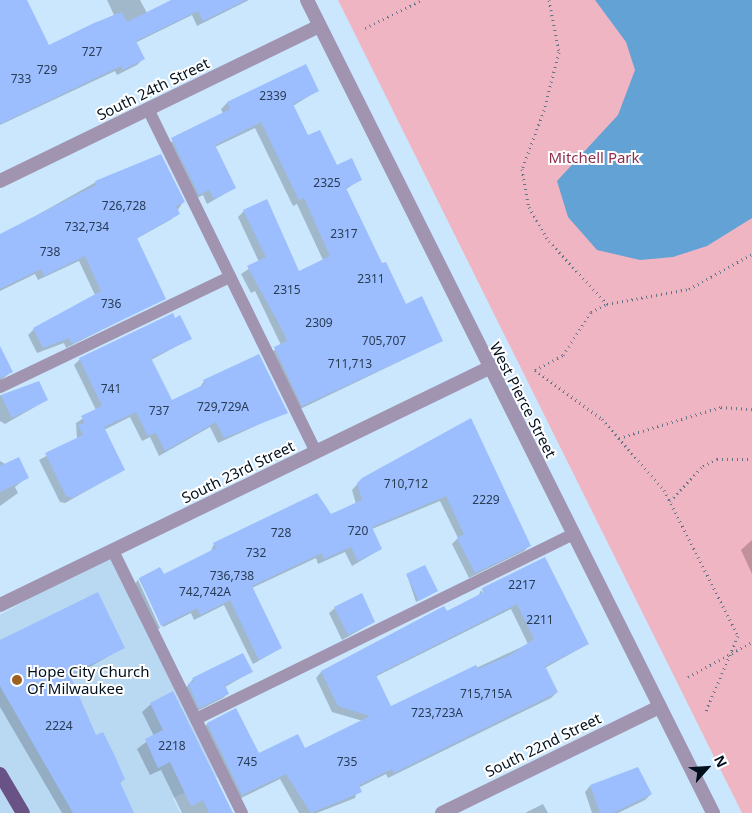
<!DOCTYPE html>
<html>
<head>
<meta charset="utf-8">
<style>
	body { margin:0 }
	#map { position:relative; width:752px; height:813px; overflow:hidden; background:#cae7fe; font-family:"Noto Sans",sans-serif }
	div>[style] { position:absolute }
	.built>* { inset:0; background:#b9d9f3 }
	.green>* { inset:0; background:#f0b5c2 }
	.water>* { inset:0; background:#62a2d4 }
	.shadow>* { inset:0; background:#0003 }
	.building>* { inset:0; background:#9cbefe }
	.path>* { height:3px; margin-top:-1.5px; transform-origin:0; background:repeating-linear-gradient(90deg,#617688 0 1px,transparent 0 5px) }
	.service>* { height:12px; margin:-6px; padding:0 6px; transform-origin:6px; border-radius:6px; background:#a094b1 }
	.minor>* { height:14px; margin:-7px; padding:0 7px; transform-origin:7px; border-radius:7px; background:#a094b1 }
	.primary>* { height:14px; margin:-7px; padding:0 7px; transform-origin:7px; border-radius:7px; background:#685286 }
	.dots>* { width:14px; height:14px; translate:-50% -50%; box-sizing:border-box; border:2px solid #fff; border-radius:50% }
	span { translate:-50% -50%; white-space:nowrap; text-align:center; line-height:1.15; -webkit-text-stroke:4px #fff; paint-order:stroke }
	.number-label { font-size:12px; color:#283c55 }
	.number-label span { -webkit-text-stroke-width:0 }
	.street-label { font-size:15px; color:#01101d }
	.park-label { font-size:15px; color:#8c2e4d }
	.poi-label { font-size:15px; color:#01101d }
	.left { translate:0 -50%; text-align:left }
	.north { position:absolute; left:682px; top:743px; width:50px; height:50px; -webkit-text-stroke:4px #fff; paint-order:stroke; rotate:64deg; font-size:14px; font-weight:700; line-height:20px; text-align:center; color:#01101d }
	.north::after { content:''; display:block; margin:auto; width:18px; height:22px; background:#01101d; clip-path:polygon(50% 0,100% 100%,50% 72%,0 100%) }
</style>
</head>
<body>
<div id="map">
	<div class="built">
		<i style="clip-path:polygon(113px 551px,223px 774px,173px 798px,180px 813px,0 813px,0 615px)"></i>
	</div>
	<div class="green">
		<i style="clip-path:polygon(338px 0,752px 0,752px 813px,742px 813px)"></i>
	</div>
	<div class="water">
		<i style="clip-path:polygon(595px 0,752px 0,752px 218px,707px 246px,673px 257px,640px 260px,597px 250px,568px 217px,557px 181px,618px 115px,635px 70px,626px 42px)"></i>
	</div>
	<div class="shadow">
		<i style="clip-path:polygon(0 0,25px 0,48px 46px,114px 15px,107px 0,140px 0,147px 13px,173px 0,249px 0,197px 26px,192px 15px,135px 43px,143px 59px,137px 65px,117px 75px,115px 71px,0 125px)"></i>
		<i style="clip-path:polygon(317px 91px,293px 106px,308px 137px,337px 167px,361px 179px,345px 190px,382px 265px,406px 305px,442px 341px,296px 411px,268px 355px,281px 345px,255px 291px,251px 293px,241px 274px,259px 262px,238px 217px,244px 211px,298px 273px,323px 260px,297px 204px,293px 206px,255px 128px,215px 147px,235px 188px,207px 204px,203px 195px,193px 200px,166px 145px,223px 114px,221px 109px,227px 103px)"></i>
		<i style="clip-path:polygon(96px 182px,183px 202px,172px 219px,136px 239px,165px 298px,66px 348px,64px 343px,37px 353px,28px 335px,34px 329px,95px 295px,79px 261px,38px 280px,35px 274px,0 291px,0 236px)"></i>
		<i style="clip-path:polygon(190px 339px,151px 360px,171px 402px,199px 389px,204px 381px,286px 412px,218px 443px,210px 427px,159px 456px,150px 437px,142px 441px,130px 417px,104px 430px,124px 470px,65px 503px,60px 502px,39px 460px,77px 439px,76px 423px,96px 410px,74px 365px,80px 359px)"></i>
		<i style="clip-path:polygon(0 348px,11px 372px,0 381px)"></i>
		<i style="clip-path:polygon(0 395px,3px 396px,47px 400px,5px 424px,0 421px)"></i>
		<i style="clip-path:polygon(471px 420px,530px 545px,524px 551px,469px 578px,452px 544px,458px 538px,440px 501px,372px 529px,381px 549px,352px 566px,345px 552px,318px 564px,316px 558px,252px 588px,281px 648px,253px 664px,224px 605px,194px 620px,191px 613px,163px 627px,139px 579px,160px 569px,164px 575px,210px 553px,214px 544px,331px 516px,356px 504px,352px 490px,362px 479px)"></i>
		<i style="clip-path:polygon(0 461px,27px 477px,15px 487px,18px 493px,0 506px)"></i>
		<i style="clip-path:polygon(752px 540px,752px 574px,741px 550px)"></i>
		<i style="clip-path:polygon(evenodd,545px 559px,588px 644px,545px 668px,557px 692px,551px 698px,388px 778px,386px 774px,358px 788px,355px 798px,317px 813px,299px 813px,280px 779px,237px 800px,202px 730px,207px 724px,236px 710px,258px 755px,304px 750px,363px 721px,332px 712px,316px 678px,321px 672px,444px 608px,446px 612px,478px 597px,481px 590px,486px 599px,482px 589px,545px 559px,511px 609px,528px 644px,390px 708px,375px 677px,511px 609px)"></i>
		<i style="clip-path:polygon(407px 575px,436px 591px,416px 602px)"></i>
		<i style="clip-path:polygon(138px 580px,160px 628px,155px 631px,134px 585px)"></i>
		<i style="clip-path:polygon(335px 608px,374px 622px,342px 640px,329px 613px)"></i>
		<i style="clip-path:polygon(0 641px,123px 648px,70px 678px,96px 737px,124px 779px,119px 784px,133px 813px,62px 813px,0 707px)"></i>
		<i style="clip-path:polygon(251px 672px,225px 687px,228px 693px,223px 698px,195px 712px,184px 690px,193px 679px)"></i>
		<i style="clip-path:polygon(151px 704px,232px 813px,182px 813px,161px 770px,150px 775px,137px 749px,154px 736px,142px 712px)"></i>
		<i style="clip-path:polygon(638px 768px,651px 794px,645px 800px,618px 813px,592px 813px,585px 792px,590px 786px)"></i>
		<i style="clip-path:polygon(543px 804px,548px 813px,525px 813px)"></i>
	</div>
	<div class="building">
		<i style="clip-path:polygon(0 0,27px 0,49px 45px,94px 23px,122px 12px,127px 22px,171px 0,246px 0,203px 21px,198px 11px,136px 41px,145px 59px,123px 70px,121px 66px,0 124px)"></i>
		<i style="clip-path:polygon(306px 64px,319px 91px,293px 104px,308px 135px,320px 130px,337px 165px,352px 158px,362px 180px,346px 188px,382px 263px,386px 262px,406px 304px,422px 296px,443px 341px,302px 406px,274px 347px,287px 341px,284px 333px,247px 266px,266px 257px,243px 210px,267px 199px,299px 271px,330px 256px,304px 198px,299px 200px,261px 122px,215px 145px,236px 188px,214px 199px,209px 190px,199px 195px,171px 138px,230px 109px,227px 102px)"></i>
		<i style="clip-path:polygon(161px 154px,185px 202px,176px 206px,180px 214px,137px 238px,166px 299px,72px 344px,69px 338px,43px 348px,33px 328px,101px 291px,85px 256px,44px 276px,41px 269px,0 289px,0 234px,96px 185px,95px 181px)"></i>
		<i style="clip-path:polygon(173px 313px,175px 318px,180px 315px,192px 339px,151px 358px,172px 400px,205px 384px,203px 380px,259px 354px,288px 413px,224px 438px,216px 422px,165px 451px,156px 433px,148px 436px,136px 412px,104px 427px,125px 470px,72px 498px,66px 496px,45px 453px,83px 435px,78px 425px,85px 423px,81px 416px,102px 406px,79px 358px)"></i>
		<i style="clip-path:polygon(0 346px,13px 372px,0 378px)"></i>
		<i style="clip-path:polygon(39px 381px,48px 400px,12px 418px,1px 395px)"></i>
		<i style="clip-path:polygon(471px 418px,531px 546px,475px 573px,457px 538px,464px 534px,446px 496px,372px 527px,382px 549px,358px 561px,351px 547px,324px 559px,322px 553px,252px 586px,282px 648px,259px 660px,230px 600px,200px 615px,197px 608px,161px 626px,139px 578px,160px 567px,164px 574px,216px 548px,213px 543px,317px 493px,331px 514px,362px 500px,357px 483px,362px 478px)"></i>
		<i style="clip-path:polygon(19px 457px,29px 478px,0 492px,0 466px)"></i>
		<i style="clip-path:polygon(evenodd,545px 557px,589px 644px,545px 666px,558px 692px,394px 773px,392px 769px,359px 785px,362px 792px,311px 813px,286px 774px,242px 795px,207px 723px,236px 708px,259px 753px,298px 734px,305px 748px,370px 716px,338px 706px,321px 671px,444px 606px,447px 611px,484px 592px,482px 588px,545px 557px,517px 604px,534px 639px,510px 655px,478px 669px,476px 665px,391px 706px,376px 675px,517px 604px)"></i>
		<i style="clip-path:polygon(425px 565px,438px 591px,419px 601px,406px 574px)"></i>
		<i style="clip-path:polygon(98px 592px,125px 648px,70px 675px,96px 735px,103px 732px,114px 754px,125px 779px,120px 782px,134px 813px,73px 813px,0 686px,0 640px)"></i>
		<i style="clip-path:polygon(362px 593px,375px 622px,348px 635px,334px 607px)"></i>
		<i style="clip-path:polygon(243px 653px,253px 672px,225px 685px,229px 694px,199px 708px,188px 684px,194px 681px,192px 678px)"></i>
		<i style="clip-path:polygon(173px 691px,233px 813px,209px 813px,203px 800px,191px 806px,170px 762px,158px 768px,145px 739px,163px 730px,150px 703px)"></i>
		<i style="clip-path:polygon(638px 767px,652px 794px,613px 813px,600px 813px,590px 785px)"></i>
	</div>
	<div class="path">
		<i style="left:549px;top:0;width:53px;rotate:79.1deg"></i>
		<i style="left:559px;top:52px;width:60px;rotate:104.5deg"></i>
		<i style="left:544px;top:110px;width:63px;rotate:110.4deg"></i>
		<i style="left:522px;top:169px;width:39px;rotate:80deg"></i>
		<i style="left:529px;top:207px;width:39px;rotate:60deg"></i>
		<i style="left:549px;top:241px;width:86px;rotate:47.4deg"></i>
		<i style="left:365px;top:28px;width:64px;rotate:-26.2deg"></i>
		<i style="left:535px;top:370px;width:83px;rotate:36.2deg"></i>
		<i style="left:602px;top:419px;width:94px;rotate:48.9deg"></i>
		<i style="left:664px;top:490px;width:164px;rotate:63.1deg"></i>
		<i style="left:738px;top:636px;width:84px;rotate:113.2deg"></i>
		<i style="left:535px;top:370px;width:32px;rotate:-28deg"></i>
		<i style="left:563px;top:355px;width:51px;rotate:-56.9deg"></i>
		<i style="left:591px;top:312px;width:18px;rotate:-27deg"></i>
		<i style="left:607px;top:304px;width:83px;rotate:-10.4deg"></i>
		<i style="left:689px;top:289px;width:72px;rotate:-29.1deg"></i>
		<i style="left:619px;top:438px;width:107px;rotate:-16.9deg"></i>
		<i style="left:721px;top:407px;width:31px;rotate:4deg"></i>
		<i style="left:670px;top:501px;width:48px;rotate:-46.7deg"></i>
		<i style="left:703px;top:466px;width:16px;rotate:-27deg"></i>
		<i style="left:717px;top:459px;width:35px"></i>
		<i style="left:688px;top:677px;width:73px;rotate:-28.7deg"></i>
	</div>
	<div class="service">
		<i style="left:148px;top:109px;width:382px;rotate:63.9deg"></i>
		<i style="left:0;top:387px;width:255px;rotate:-25.6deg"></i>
		<i style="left:113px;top:551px;width:292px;rotate:63.8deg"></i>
		<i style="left:196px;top:719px;width:420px;rotate:-26.1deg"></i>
	</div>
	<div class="minor">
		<i style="left:307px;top:0;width:909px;rotate:63.46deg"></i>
		<i style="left:0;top:181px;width:355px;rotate:-25.9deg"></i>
		<i style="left:0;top:605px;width:543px;rotate:-25.86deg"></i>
		<i style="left:442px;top:813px;width:242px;rotate:-26deg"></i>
	</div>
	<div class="primary">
		<i style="left:0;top:774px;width:45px;rotate:59.5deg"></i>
	</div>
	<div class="dots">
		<i style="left:17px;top:680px;background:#9c6121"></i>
	</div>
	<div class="number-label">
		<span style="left:92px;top:52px">727</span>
		<span style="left:47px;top:70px">729</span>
		<span style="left:21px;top:79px">733</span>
		<span style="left:273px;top:96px">2339</span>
		<span style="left:327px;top:183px">2325</span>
		<span style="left:124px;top:206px">726,728</span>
		<span style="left:87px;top:227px">732,734</span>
		<span style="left:344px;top:234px">2317</span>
		<span style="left:50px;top:252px">738</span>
		<span style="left:371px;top:279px">2311</span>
		<span style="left:287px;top:290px">2315</span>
		<span style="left:111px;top:304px">736</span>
		<span style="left:319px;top:323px">2309</span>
		<span style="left:384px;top:341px">705,707</span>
		<span style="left:350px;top:364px">711,713</span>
		<span style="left:111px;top:389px">741</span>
		<span style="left:223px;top:407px">729,729A</span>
		<span style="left:159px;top:411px">737</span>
		<span style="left:406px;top:484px">710,712</span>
		<span style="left:486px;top:500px">2229</span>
		<span style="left:358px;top:531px">720</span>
		<span style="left:281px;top:533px">728</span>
		<span style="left:256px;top:553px">732</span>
		<span style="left:232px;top:576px">736,738</span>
		<span style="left:522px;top:585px">2217</span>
		<span style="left:205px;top:592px">742,742A</span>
		<span style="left:540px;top:620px">2211</span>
		<span style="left:486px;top:694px">715,715A</span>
		<span style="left:437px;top:713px">723,723A</span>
		<span style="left:59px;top:726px">2224</span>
		<span style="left:172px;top:746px">2218</span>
		<span style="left:247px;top:762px">745</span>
		<span style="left:347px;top:762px">735</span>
	</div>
	<div class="street-label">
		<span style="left:153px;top:89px;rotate:-26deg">South 24th Street</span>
		<span style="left:523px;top:400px;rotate:63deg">West Pierce Street</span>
		<span style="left:238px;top:472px;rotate:-26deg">South 23rd Street</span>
		<span style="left:543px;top:745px;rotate:-26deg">South 22nd Street</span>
	</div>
	<div class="park-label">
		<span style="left:594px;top:158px">Mitchell Park</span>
	</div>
	<div class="poi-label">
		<span class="left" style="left:27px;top:680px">Hope City Church<br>Of Milwaukee</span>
	</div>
	<div class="north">N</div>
</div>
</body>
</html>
